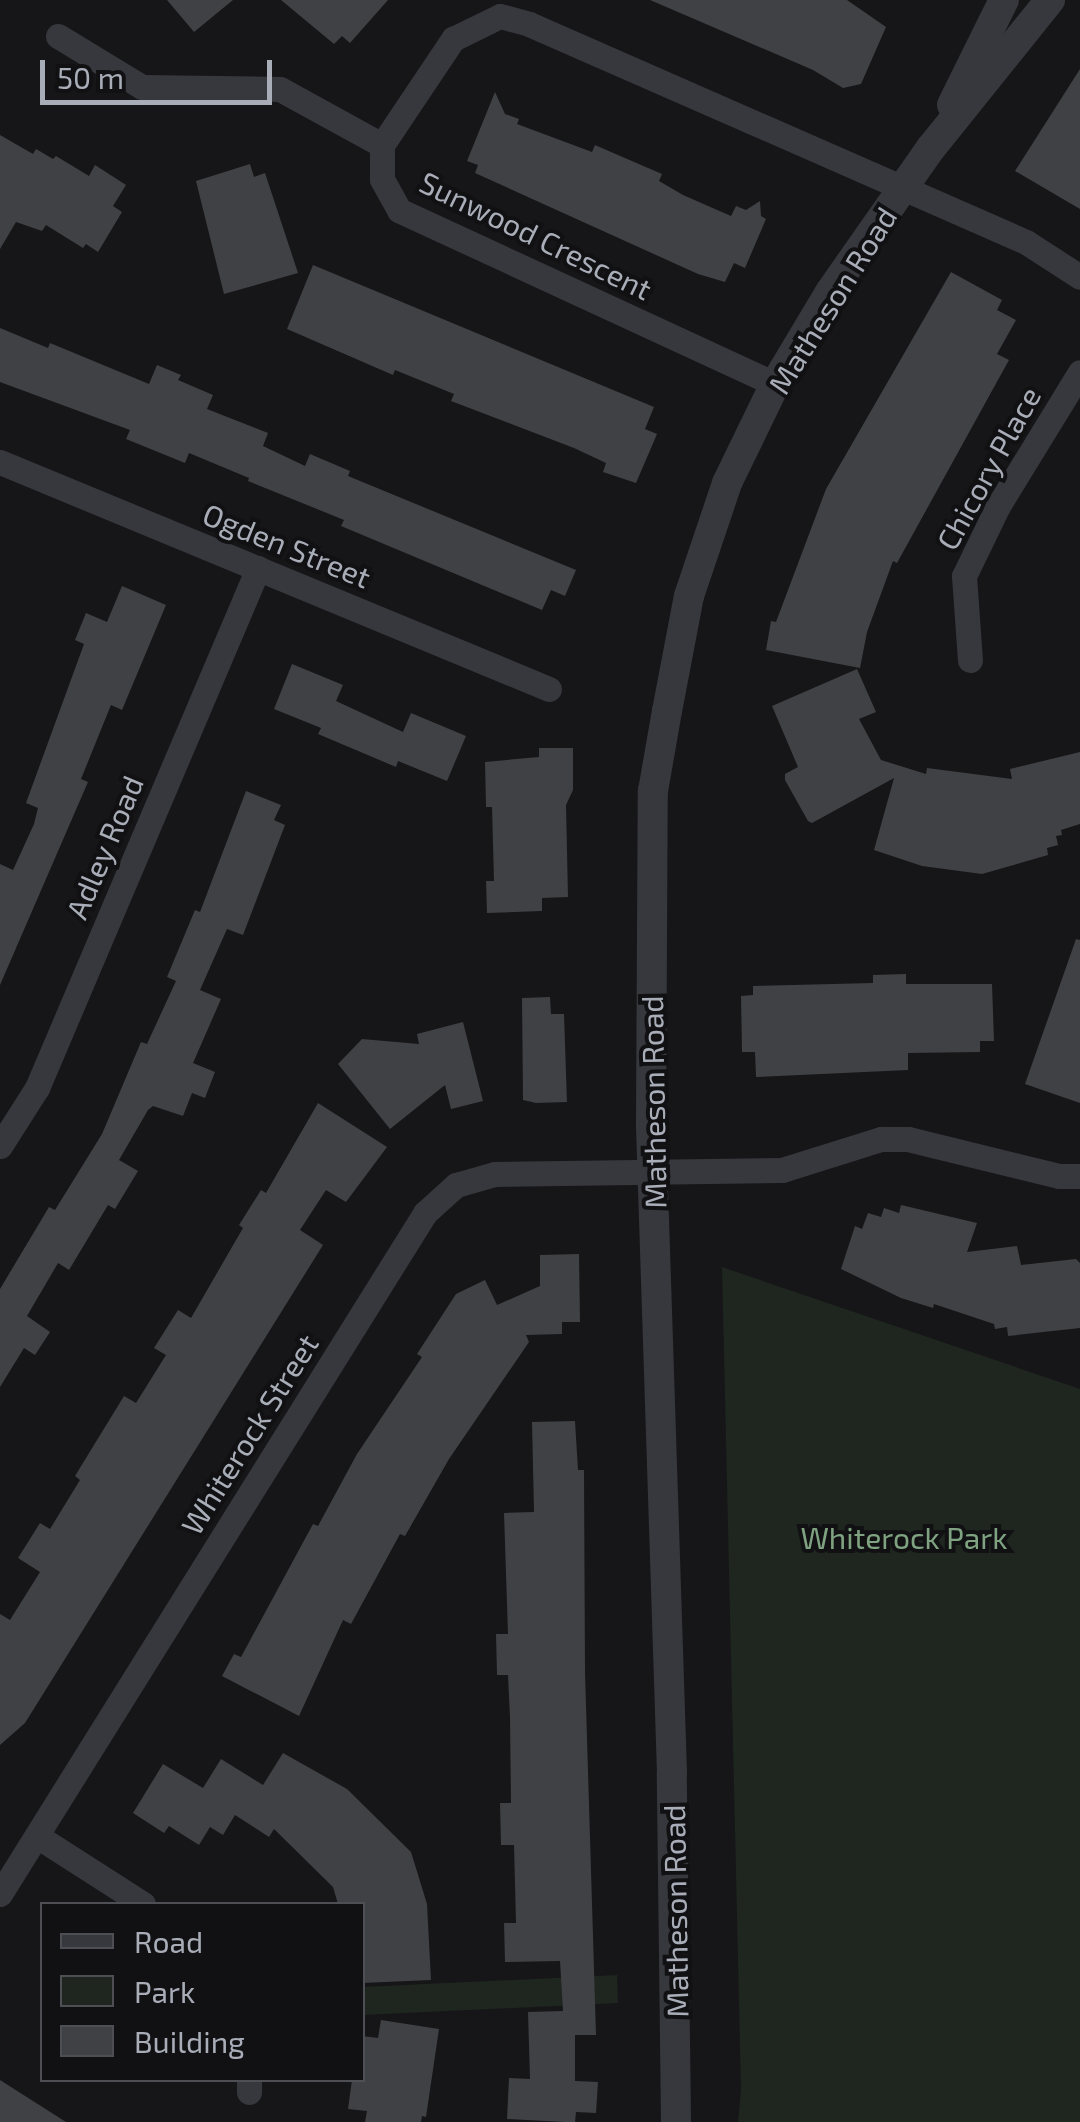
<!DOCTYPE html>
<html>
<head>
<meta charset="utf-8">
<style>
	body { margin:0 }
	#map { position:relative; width:1080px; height:2122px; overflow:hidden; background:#161618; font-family:"Exo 2",sans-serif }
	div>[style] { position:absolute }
	.green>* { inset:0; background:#1e261f }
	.building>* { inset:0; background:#404145 }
	.minor>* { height:25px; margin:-12.5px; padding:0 12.5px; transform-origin:12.5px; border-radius:12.5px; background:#37383d }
	.tertiary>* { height:30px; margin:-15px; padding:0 15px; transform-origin:15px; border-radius:15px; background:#37383d }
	span { translate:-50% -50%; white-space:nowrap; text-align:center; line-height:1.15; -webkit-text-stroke:8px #111113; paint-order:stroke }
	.street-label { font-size:30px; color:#a8adb8 }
	.park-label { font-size:30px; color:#7fa381 }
	.legend { position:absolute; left:40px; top:1902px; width:325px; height:180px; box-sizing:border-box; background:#111113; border:2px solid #4d4f55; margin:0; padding:12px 18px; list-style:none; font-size:30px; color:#a8adb8 }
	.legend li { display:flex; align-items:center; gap:20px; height:50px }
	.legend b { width:50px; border:2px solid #4d4f55 }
	.scale { position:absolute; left:40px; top:60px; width:232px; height:45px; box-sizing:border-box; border:5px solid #a8adb8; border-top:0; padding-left:12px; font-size:30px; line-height:35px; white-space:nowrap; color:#a8adb8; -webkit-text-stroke:8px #111113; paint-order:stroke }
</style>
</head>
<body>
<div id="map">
	<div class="green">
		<i style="clip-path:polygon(722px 1267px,1080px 1389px,1080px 2122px,738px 2122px,741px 2090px)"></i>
		<i style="clip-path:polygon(617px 1975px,618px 2003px,363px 2015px,362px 1987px)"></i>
	</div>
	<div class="building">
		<i style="clip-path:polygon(167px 0,233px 0,194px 32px)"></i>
		<i style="clip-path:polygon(281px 0,388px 0,350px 43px,342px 36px,334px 44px)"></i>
		<i style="clip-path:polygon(650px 0,847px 0,886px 27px,861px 84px,843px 88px,813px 70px)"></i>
		<i style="clip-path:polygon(1080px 69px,1080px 209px,1015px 171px)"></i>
		<i style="clip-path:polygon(495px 92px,505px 114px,519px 119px,517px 124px,592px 152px,595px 145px,611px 152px,662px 174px,659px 181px,683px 195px,731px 216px,736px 206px,746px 210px,760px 201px,761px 216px,766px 219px,745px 268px,734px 263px,725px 282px,698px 274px,475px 173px,478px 165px,467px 161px)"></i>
		<i style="clip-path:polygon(0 135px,33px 154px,36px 149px,53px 159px,56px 156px,89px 176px,95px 165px,126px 185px,113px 206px,122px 212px,98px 252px,86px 244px,83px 248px,46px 225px,42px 231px,16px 222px,0 249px)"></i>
		<i style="clip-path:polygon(250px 164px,254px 177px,265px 173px,298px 273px,224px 294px,196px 181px)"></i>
		<i style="clip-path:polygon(313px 265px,654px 407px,645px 429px,657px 434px,636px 483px,603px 472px,606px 463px,574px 448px,451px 401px,454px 394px,395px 370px,393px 375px,287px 329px)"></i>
		<i style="clip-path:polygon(951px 272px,1002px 300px,997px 310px,1016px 320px,997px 354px,1009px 360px,897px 563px,893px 561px,867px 632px,860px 668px,766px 650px,771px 621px,776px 622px,826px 489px)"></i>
		<i style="clip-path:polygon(0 328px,48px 348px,50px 343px,149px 384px,157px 365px,181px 375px,178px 380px,213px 395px,207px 409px,268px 433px,263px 446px,305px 466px,310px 454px,350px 471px,348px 476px,576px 570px,565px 596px,551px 590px,542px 610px,341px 526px,344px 520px,248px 481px,249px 478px,189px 453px,185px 463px,126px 439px,130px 430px,0 382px)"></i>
		<i style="clip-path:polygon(122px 586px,166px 605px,122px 710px,111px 705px,81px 779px,88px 782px,0 985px,0 864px,13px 870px,34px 824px,38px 808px,26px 803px,84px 644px,75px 640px,86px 613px,107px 622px)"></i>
		<i style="clip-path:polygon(292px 664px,343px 685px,336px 701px,403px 732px,411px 713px,466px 736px,447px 781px,398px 761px,396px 767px,318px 734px,321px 728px,274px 709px)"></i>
		<i style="clip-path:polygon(857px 669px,876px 712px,859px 719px,881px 760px,926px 774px,927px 768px,1012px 779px,1010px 769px,1080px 752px,1080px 824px,1061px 830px,1062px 835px,1056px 836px,1058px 845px,1047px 848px,1048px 855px,982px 874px,922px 866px,874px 850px,894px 778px,812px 823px,808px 821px,785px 780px,785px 774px,798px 767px,772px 706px)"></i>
		<i style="clip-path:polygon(539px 748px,573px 748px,573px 790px,566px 805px,568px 897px,542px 898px,542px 911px,487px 913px,486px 881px,494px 881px,492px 807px,486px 807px,485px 762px,539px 757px)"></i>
		<i style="clip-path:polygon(246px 791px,281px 805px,274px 820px,285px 825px,243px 935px,227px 929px,200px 990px,221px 999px,193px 1063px,215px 1072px,205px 1098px,192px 1093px,183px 1116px,153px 1106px,148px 1110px,119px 1160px,138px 1171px,115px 1209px,108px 1205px,69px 1270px,58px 1263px,27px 1316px,50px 1332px,35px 1355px,24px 1348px,0 1387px,0 1289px,49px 1207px,55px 1210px,102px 1134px,141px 1042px,147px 1044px,176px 981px,167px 977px,195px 910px,200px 912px)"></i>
		<i style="clip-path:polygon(1076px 939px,1080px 940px,1080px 1103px,1025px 1084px)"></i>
		<i style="clip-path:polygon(906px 974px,906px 984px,992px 984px,994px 1041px,980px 1041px,980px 1052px,908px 1053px,908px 1070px,756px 1077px,755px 1052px,742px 1052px,741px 996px,753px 995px,753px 986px,873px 983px,873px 975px)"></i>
		<i style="clip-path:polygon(550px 997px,551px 1014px,564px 1014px,567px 1102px,536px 1103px,523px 1100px,522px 998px)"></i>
		<i style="clip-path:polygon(463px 1022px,483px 1101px,451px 1109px,445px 1085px,390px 1129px,338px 1064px,362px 1039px,419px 1044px,417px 1034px)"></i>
		<i style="clip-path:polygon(318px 1103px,387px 1147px,346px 1202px,326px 1190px,300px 1230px,323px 1245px,25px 1723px,0 1745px,0 1614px,10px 1620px,40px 1572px,18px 1558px,40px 1523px,50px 1529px,80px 1480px,75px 1476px,124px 1396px,136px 1403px,166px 1355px,154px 1348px,178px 1310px,191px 1318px,243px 1228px,239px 1225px,261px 1190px,266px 1193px)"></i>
		<i style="clip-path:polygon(901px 1205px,977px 1223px,967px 1252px,1017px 1246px,1021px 1265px,1076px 1259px,1080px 1263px,1080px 1328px,1008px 1336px,1007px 1327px,995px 1329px,994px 1324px,934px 1304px,933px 1308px,901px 1298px,841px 1269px,855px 1226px,862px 1229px,868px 1213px,881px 1217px,884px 1208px,899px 1213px)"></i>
		<i style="clip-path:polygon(579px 1254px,580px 1322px,562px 1322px,562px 1334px,526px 1335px,529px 1342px,449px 1459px,405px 1536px,400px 1534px,351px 1624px,343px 1620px,299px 1716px,222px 1676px,234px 1654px,241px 1657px,313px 1524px,318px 1526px,357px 1454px,422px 1357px,417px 1354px,456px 1294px,485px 1280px,497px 1305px,540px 1286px,540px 1255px)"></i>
		<i style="clip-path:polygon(575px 1421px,578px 1470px,584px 1470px,585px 1673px,596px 2035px,575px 2035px,575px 2081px,598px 2082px,596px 2113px,576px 2112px,575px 2122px,565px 2122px,507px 2119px,509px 2078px,530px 2079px,528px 2012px,563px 2011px,560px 1961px,505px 1962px,504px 1923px,516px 1923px,514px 1845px,501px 1845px,500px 1803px,511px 1803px,510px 1718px,508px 1675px,497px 1675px,496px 1634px,508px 1634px,504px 1513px,534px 1512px,532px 1422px)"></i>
		<i style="clip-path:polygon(283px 1753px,347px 1789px,411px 1852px,427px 1904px,431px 1980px,362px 1983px,362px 1904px,338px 1904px,333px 1887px,274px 1829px,269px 1837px,235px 1815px,223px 1835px,210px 1827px,199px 1845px,169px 1826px,164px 1833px,133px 1813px,163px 1764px,203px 1788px,221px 1759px,263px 1785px)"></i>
		<i style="clip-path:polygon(381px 2020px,439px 2029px,426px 2117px,422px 2116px,421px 2122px,365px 2122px,367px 2111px,348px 2109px,352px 2080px,362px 2080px,362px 2036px,378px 2038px)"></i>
		<i style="clip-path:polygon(0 2080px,66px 2122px,0 2122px)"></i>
	</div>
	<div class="minor">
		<i style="left:58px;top:36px;width:98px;rotate:31.3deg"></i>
		<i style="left:142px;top:87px;width:138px;rotate:0.8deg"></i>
		<i style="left:280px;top:89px;width:116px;rotate:28.8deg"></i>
		<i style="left:775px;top:384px;width:414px;rotate:-155.2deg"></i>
		<i style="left:399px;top:210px;width:35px;rotate:-119deg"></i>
		<i style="left:382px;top:179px;width:34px;rotate:-90deg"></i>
		<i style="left:382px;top:145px;width:128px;rotate:-56.2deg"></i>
		<i style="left:453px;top:39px;width:52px;rotate:-26.1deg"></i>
		<i style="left:500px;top:16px;width:30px;rotate:15deg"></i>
		<i style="left:529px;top:24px;width:543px;rotate:23.68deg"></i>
		<i style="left:1026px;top:242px;width:64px;rotate:32.9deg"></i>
		<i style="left:0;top:462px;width:594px;rotate:22.46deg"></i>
		<i style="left:970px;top:660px;width:84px;rotate:-94.1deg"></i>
		<i style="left:964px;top:576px;width:78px;rotate:-64.1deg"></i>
		<i style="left:998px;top:506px;width:157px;rotate:-58.5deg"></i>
		<i style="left:0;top:1146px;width:69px;rotate:-57.5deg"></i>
		<i style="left:37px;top:1088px;width:565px;rotate:-66.97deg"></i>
		<i style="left:37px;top:1836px;width:126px;rotate:32.7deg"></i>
		<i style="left:0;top:1894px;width:803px;rotate:-58.03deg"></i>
		<i style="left:425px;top:1213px;width:42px;rotate:-42.1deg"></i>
		<i style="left:456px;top:1185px;width:41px;rotate:-15.8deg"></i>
		<i style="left:495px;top:1174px;width:287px;rotate:-0.8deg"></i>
		<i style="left:782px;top:1170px;width:104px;rotate:-17.4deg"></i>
		<i style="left:881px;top:1139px;width:27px"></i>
		<i style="left:908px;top:1139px;width:155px;rotate:13.8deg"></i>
		<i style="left:1059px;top:1176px;width:21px"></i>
		<i style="left:249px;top:2092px;width:12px;rotate:-90deg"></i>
	</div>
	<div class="tertiary">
		<i style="left:952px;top:105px;width:117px;rotate:-63.7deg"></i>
		<i style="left:676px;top:2122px;width:349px;rotate:-90.7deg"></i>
		<i style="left:672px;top:1773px;width:648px;rotate:-91.86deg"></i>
		<i style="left:651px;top:1125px;width:334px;rotate:-89.7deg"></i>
		<i style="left:653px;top:791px;width:81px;rotate:-80.1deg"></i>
		<i style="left:667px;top:711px;width:117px;rotate:-79.2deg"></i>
		<i style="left:689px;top:596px;width:119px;rotate:-71.4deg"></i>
		<i style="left:727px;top:483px;width:110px;rotate:-64.1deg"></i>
		<i style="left:775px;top:384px;width:107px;rotate:-59.1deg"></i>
		<i style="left:830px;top:292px;width:176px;rotate:-55deg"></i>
		<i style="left:931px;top:148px;width:190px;rotate:-51.2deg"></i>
	</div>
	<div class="street-label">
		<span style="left:536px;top:235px;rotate:26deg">Sunwood Crescent</span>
		<span style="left:832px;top:300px;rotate:-58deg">Matheson Road</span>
		<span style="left:988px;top:468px;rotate:-61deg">Chicory Place</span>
		<span style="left:287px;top:545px;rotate:22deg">Ogden Street</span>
		<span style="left:104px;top:847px;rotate:-67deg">Adley Road</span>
		<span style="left:653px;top:1102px;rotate:-91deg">Matheson Road</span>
		<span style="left:249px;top:1434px;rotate:-58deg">Whiterock Street</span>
		<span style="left:675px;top:1911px;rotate:-91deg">Matheson Road</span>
	</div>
	<div class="park-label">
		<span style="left:904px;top:1537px">Whiterock Park</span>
	</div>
	<ul class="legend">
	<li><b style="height:12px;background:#37383d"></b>Road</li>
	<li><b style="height:28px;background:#1e261f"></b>Park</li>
	<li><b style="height:28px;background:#404145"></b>Building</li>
	</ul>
	<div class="scale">50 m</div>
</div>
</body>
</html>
